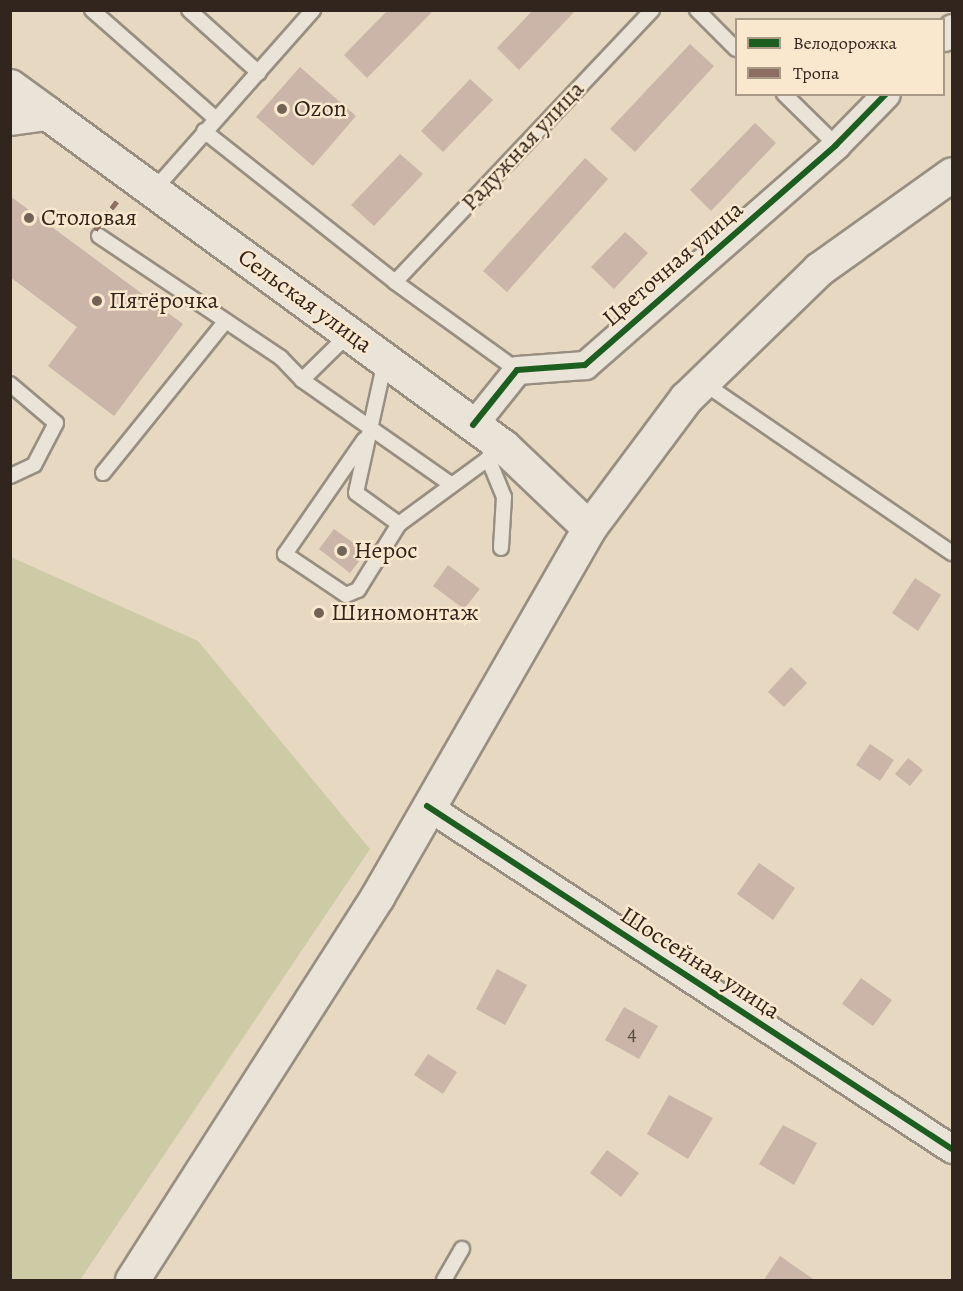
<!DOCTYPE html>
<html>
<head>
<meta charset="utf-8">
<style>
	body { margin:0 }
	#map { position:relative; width:963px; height:1291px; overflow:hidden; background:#e7d8c1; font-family:Alegreya,serif }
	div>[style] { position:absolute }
	.green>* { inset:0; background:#cdcba6 }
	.building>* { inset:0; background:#cab5a8 }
	.roads { filter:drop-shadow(2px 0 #988f81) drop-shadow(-2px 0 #988f81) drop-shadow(0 2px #988f81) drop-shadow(0 -2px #988f81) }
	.service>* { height:14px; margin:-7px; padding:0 7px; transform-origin:7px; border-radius:7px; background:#eae3d7 }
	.minor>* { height:27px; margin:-13.5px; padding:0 13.5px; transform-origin:13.5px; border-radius:13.5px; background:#eae3d7 }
	.tertiary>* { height:33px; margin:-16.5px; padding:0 16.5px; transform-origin:16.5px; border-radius:16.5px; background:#eae3d7 }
	.secondary>* { height:33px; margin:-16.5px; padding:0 16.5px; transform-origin:16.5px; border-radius:16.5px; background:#eae3d7 }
	.quiet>* { height:4.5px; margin-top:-2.25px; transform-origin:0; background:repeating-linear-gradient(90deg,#8d6e63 0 9px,transparent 0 13.5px) }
	.cycleway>* { height:6px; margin:-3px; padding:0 3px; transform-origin:3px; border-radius:3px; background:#1b5e20 }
	.dots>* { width:16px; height:16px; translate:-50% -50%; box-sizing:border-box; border:3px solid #f9e8cd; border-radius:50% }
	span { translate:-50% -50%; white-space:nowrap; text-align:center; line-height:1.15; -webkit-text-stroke:5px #f9e8cd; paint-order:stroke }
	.number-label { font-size:21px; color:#574940 }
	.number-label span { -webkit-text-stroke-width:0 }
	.poi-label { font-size:24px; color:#31251e }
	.left { translate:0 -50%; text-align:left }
	.street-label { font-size:24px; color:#31251e }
	.frame { position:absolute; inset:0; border:12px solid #31251e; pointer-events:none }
	.legend { position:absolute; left:735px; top:18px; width:210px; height:78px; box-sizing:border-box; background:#f9e8cd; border:2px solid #a99a87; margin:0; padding:8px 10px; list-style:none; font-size:18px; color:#31251e }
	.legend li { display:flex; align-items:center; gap:12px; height:30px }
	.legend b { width:30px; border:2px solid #a99a87 }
</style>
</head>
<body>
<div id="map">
	<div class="green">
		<i style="clip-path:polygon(11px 557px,198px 641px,370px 849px,80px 1280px,11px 1280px)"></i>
	</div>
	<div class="building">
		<i style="clip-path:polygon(388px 10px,434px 10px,367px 78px,344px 55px)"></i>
		<i style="clip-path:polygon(533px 10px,576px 10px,519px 70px,497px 48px)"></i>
		<i style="clip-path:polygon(690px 44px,714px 66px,635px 152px,610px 129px)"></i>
		<i style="clip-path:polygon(300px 67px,356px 116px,313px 166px,256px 117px)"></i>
		<i style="clip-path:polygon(470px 79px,493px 100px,443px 152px,421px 131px)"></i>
		<i style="clip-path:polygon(755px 123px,776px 143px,711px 211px,690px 190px)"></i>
		<i style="clip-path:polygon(400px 154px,423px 174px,374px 226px,351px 205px)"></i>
		<i style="clip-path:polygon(585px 158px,608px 179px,507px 292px,483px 271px)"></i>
		<i style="clip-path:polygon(10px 196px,183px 324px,114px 416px,48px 366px,77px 327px,10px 277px)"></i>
		<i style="clip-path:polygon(625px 232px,648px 253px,614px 289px,591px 267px)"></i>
		<i style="clip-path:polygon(334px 529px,366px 552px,350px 573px,319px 549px)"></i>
		<i style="clip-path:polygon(448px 565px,480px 589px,464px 609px,433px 586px)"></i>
		<i style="clip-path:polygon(915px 578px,941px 595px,918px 631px,892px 613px)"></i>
		<i style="clip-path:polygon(791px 667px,807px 683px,784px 707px,768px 692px)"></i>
		<i style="clip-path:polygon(870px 744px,894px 760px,880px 781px,856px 765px)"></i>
		<i style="clip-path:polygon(908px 758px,923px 770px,910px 786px,895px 774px)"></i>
		<i style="clip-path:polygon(759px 863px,795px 888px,773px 920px,737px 894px)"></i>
		<i style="clip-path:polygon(497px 969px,527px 985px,505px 1025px,476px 1009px)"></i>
		<i style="clip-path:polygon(861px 978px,892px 1000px,873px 1026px,842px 1004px)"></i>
		<i style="clip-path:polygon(624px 1007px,658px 1026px,639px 1059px,605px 1040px)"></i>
		<i style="clip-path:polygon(428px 1054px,457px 1072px,443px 1094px,414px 1075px)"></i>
		<i style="clip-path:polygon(669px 1095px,713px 1118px,688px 1159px,647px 1134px)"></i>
		<i style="clip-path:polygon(783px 1125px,817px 1143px,794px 1185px,759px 1164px)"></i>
		<i style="clip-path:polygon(607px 1150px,639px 1173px,621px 1197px,590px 1173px)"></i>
		<i style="clip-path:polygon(780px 1256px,816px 1281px,763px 1281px)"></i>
	</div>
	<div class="roads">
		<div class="service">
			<i style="left:92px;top:10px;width:164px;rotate:41.3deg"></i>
			<i style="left:189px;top:10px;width:94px;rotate:42deg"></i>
			<i style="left:697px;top:10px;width:55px;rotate:45deg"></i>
			<i style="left:784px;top:94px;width:73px;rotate:44.4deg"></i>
			<i style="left:204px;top:131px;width:243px;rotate:38.3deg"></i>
			<i style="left:395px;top:282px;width:150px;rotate:35.8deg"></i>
			<i style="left:153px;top:191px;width:242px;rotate:-48.5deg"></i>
			<i style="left:99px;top:236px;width:219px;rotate:33.8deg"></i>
			<i style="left:281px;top:358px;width:30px;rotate:46deg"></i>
			<i style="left:302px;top:380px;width:67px;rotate:-44.4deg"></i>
			<i style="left:395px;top:282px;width:374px;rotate:-46.6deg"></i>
			<i style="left:385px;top:361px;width:135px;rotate:102.4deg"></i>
			<i style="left:356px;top:493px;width:53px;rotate:35.8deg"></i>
			<i style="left:399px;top:524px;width:130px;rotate:-36.3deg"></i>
			<i style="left:302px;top:380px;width:183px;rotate:35deg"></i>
			<i style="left:702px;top:382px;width:303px;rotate:34.4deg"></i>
			<i style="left:10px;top:384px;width:60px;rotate:40.3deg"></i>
			<i style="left:56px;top:423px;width:47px;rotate:117.6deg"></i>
			<i style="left:34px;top:465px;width:26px;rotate:155deg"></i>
			<i style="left:364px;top:440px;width:139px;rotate:124.7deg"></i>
			<i style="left:285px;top:554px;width:73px;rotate:33.9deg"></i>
			<i style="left:346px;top:595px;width:13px;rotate:-23deg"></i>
			<i style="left:358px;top:590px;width:78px;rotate:-58.2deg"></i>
			<i style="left:488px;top:458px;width:42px;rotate:67.7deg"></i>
			<i style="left:504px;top:497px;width:51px;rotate:93.4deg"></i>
			<i style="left:103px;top:473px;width:194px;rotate:-51.1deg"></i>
			<i style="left:444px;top:1280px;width:36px;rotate:-60deg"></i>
		</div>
		<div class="minor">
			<i style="left:944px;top:37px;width:12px;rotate:-48deg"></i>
			<i style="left:473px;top:425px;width:70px;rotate:-51.3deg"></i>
			<i style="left:517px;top:370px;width:68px;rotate:-4.2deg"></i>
			<i style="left:585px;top:365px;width:334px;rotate:-41.2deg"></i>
			<i style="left:836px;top:145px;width:71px;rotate:-45.6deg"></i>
			<i style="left:427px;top:806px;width:627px;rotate:33.16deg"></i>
		</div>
		<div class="tertiary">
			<i style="left:10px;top:86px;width:46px;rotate:36.1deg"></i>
		</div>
		<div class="secondary">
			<i style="left:10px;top:118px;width:37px;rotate:-8deg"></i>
			<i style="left:47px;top:113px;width:566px;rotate:36.16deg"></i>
			<i style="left:504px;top:447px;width:117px;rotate:43.6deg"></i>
			<i style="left:132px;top:1280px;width:455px;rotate:-57.4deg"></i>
			<i style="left:377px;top:897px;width:426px;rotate:-60.1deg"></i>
			<i style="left:589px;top:528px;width:162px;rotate:-53.3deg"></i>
			<i style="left:686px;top:398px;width:185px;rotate:-44.1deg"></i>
			<i style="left:819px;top:269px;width:163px;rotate:-35.5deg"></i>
		</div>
	</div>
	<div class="quiet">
		<i style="left:95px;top:230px;width:36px;rotate:-53deg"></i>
	</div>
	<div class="cycleway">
		<i style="left:473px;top:425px;width:70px;rotate:-51.3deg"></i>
		<i style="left:517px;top:370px;width:68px;rotate:-4.2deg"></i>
		<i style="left:585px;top:365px;width:334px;rotate:-41.2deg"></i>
		<i style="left:836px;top:145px;width:71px;rotate:-45.6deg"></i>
		<i style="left:427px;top:806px;width:627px;rotate:33.16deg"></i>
	</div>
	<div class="dots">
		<i style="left:282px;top:109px;background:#716457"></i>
		<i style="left:29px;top:218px;background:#716457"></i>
		<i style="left:97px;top:301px;background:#716457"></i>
		<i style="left:342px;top:551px;background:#716457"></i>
		<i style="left:319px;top:613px;background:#716457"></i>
	</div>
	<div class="number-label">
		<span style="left:632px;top:1033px">4</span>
	</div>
	<div class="poi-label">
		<span class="left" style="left:294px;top:109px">Ozon</span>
		<span class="left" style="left:41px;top:218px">Столовая</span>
		<span class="left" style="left:109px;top:301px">Пятёрочка</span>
		<span class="left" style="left:354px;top:551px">Нерос</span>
		<span class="left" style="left:331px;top:613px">Шиномонтаж</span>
	</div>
	<div class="street-label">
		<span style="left:523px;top:146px;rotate:-47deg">Радужная улица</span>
		<span style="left:673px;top:264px;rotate:-41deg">Цветочная улица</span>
		<span style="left:305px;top:301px;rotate:36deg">Сельская улица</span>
		<span style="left:700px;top:963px;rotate:33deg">Шоссейная улица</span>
	</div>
	<div class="frame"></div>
	<ul class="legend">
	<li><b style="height:8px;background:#1b5e20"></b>Велодорожка</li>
	<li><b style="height:8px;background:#8d6e63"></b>Тропа</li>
	</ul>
</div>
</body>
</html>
